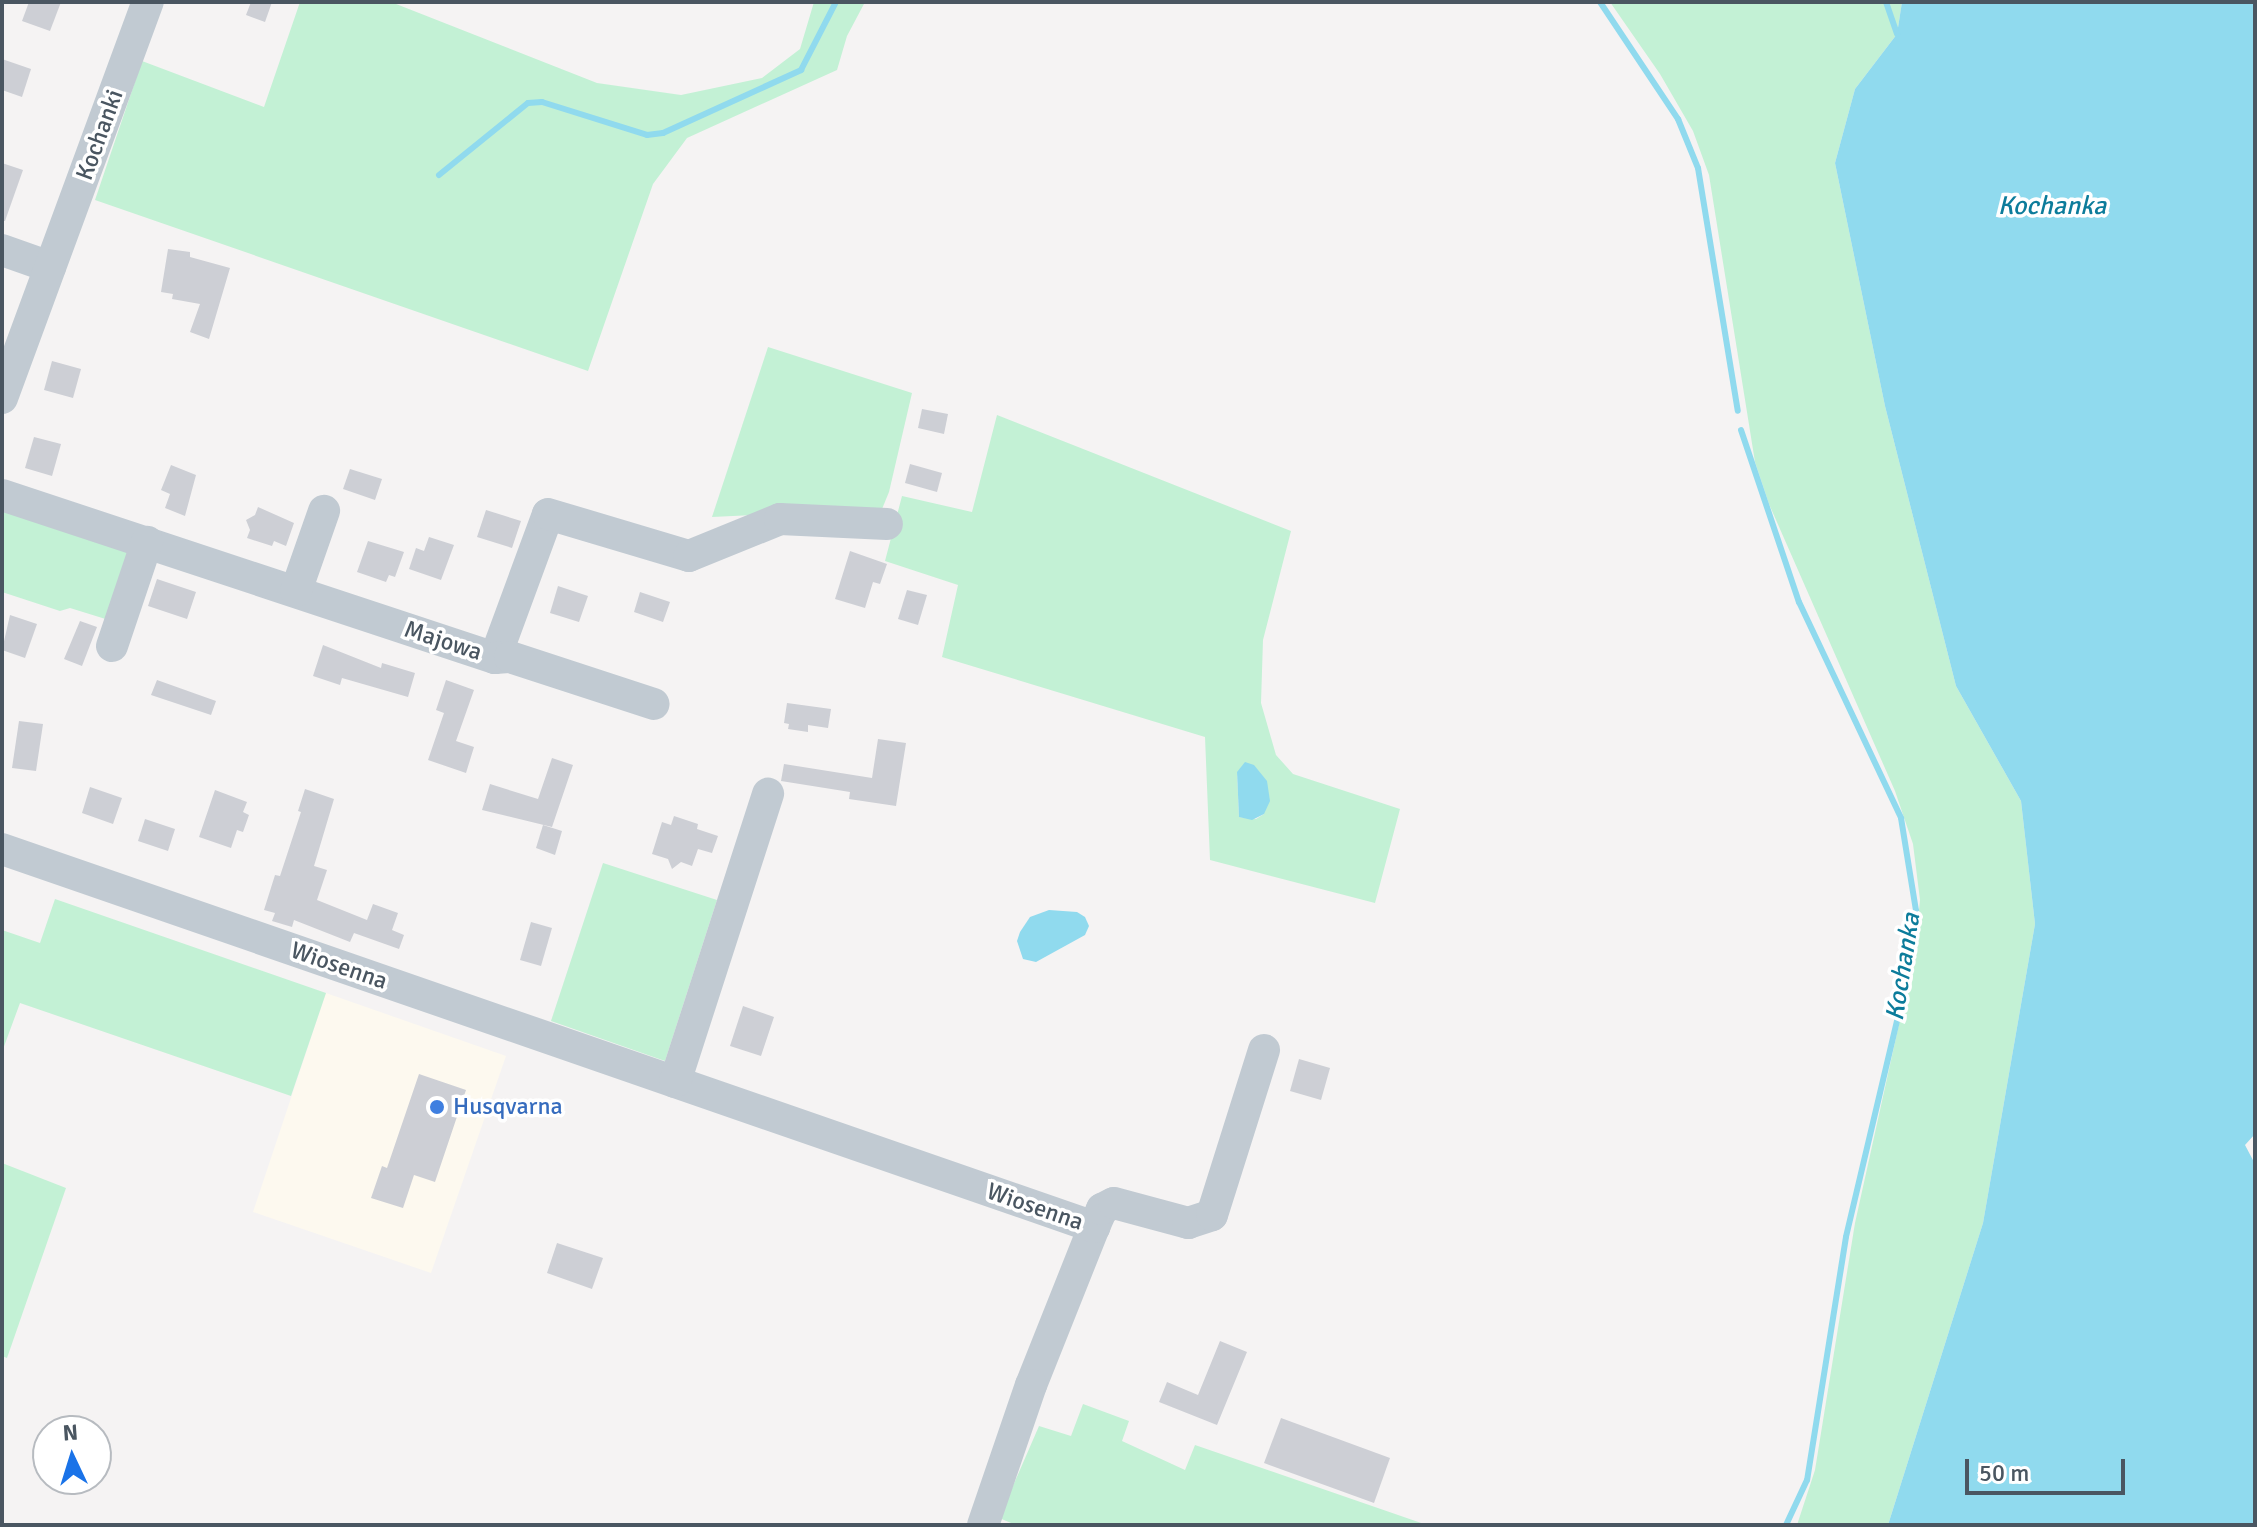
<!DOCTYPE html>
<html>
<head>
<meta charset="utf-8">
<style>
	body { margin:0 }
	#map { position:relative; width:2257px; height:1527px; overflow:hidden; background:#f5f3f3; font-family:Signika,sans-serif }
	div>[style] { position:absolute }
	.commercial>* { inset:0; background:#fdf9ef }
	.green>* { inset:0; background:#c3f1d5 }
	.water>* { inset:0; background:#90daee }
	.stream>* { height:6px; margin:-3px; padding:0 3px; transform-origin:3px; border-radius:3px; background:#90daee }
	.building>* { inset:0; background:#cdcfd5 }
	.minor>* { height:32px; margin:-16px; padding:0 16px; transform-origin:16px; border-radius:16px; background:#c1cad2 }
	.dots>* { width:22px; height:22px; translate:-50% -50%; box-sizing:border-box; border:4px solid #fff; border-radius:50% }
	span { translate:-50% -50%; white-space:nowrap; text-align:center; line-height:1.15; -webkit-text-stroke:7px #fff; paint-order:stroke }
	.street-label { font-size:24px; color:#4a5661 }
	.shop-label { font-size:24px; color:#366cbe }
	.left { translate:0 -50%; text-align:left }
	.water-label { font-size:26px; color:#0c7c9b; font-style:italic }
	.frame { position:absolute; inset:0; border:4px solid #4a5661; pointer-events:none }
	.north { position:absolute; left:32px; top:1415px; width:80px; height:80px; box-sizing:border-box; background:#fff; border:2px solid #b7bbc0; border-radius:50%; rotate:356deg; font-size:22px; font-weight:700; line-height:32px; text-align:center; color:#4a5661 }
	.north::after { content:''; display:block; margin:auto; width:28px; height:36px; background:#1a73e8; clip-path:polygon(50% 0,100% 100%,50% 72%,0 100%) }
	.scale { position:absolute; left:1965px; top:1459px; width:160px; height:36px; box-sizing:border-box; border:4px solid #4a5661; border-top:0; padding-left:10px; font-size:24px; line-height:28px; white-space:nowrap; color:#4a5661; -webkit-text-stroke:6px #fff; paint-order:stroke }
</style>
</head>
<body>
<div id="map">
	<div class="commercial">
		<i style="clip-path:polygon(326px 993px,506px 1056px,431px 1273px,253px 1212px)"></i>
	</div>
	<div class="green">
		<i style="clip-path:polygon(300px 2px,391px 2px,597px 83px,681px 95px,762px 78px,800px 49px,814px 2px,865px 2px,847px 36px,837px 70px,687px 138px,653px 184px,588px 371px,95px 200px,142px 61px,264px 107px)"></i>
		<i style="clip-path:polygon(1610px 2px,1902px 2px,1897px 34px,1855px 89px,1835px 163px,1885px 406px,1956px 686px,2021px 801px,2035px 924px,1983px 1223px,1888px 1525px,1797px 1525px,1815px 1470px,1855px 1223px,1915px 952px,1920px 900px,1913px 844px,1895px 791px,1769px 504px,1755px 462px,1709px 175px,1693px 131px,1660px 74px)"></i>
		<i style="clip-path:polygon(768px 347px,912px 393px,889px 492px,882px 509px,712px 517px)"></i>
		<i style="clip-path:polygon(evenodd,997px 415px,1291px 531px,1263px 640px,1261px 703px,1276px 755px,1293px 774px,1400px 809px,1375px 903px,1210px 860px,1205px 737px,942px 657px,958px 585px,885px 561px,902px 496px,972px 512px,997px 415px,1237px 772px,1264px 814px,1256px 819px,1239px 817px,1237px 772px)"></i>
		<i style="clip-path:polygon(2px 505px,130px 549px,112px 621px,70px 608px,60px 611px,2px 592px)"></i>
		<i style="clip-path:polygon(603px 863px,717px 900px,665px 1061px,551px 1021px)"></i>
		<i style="clip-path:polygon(55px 899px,326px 993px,291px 1096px,20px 1003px,2px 1052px,2px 930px,40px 943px)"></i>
		<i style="clip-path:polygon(2px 1163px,66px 1188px,7px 1358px,2px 1356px)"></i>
		<i style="clip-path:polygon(1083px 1404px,1129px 1421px,1122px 1441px,1185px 1470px,1195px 1445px,1427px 1525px,1016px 1525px,999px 1518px,1039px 1426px,1071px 1436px)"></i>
	</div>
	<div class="water">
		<i style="clip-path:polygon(1902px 2px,2255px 2px,2255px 1134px,2245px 1145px,2255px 1164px,2255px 1525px,1888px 1525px,1983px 1223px,2035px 924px,2021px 801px,1956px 686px,1885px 406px,1835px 163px,1855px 89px,1897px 34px)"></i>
		<i style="clip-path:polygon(1245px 762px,1254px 765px,1267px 781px,1270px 801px,1264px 814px,1252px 820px,1239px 817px,1237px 772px)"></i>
		<i style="clip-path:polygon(1049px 910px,1077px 912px,1085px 917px,1089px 926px,1085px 935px,1036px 962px,1023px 959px,1017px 941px,1020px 932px,1030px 917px)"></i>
	</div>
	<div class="stream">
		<i style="left:1600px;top:2px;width:141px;rotate:56.3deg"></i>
		<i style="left:1678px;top:119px;width:53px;rotate:67.8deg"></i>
		<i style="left:1698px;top:168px;width:246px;rotate:80.7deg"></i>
		<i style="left:1886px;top:2px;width:34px;rotate:71deg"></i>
		<i style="left:439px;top:175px;width:114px;rotate:-39deg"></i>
		<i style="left:528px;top:103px;width:14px;rotate:-4deg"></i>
		<i style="left:542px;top:102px;width:110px;rotate:17.4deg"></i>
		<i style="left:647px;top:135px;width:16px;rotate:-7deg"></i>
		<i style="left:663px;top:133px;width:152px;rotate:-24.5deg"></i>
		<i style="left:801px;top:70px;width:76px;rotate:-62.8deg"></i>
		<i style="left:1741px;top:430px;width:182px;rotate:71.4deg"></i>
		<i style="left:1799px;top:602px;width:239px;rotate:64.7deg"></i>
		<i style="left:1901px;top:818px;width:94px;rotate:80.8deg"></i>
		<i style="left:1916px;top:911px;width:94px;rotate:99.2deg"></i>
		<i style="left:1901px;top:1004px;width:239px;rotate:103.3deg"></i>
		<i style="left:1846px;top:1237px;width:246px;rotate:99.1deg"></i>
		<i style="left:1807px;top:1480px;width:50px;rotate:115deg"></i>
	</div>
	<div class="building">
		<i style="clip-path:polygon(29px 2px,61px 2px,50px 31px,22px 21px)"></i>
		<i style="clip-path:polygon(251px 2px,272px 2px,265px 22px,246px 15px)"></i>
		<i style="clip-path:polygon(2px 59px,31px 69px,22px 97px,2px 90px)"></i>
		<i style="clip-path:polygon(2px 163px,23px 170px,5px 221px,2px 221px)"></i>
		<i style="clip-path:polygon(168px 249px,190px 252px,190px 257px,230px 268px,209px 339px,190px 332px,200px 304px,172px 299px,173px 294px,161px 292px)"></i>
		<i style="clip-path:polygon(52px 361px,81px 369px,73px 398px,44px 390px)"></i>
		<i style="clip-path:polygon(922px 409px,948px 414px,944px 434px,918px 428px)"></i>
		<i style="clip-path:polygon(34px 437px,61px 444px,52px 476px,25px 468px)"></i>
		<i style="clip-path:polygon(910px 464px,942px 473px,937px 492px,905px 483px)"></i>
		<i style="clip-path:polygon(171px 465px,196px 475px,185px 516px,165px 508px,170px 494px,161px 490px)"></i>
		<i style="clip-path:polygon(350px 469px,382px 479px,375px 500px,343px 489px)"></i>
		<i style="clip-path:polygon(258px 507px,294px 523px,286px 546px,274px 541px,272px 546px,247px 538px,250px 530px,246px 520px,255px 515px)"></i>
		<i style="clip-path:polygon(486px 510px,521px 521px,512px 548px,477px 537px)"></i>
		<i style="clip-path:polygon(429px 537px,454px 545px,441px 580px,409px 569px,416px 548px,424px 551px)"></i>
		<i style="clip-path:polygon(368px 541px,404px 552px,395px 577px,389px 575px,386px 582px,357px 572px)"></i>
		<i style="clip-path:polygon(850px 551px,887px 564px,880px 584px,873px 582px,865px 608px,835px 599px)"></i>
		<i style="clip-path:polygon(157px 579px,196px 592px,187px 619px,148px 606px)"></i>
		<i style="clip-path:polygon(558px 586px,588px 596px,579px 622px,550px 613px)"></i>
		<i style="clip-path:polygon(907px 590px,927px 595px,918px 625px,898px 619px)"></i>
		<i style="clip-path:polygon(640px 592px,670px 602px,663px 622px,634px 612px)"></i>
		<i style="clip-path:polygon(10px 615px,37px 624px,25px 658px,2px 650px)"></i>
		<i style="clip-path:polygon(80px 621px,97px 627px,82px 666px,64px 659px)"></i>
		<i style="clip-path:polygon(323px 645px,381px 668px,382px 663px,415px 673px,408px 697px,342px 678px,340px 685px,313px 676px)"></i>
		<i style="clip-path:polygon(157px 680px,216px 701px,211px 715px,151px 695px)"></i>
		<i style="clip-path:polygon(446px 680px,474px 690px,456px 741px,474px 747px,466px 773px,428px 760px,444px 713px,436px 710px)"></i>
		<i style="clip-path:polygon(787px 703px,831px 709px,828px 728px,808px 725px,808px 732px,788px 729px,789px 724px,784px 723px)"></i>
		<i style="clip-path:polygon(19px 721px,43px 724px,36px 771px,12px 768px)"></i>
		<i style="clip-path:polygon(878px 739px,906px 743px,896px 806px,849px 799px,850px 792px,781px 781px,784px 764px,872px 778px)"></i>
		<i style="clip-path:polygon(552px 758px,573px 765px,552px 827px,482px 810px,490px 784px,538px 799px)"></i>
		<i style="clip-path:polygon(90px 787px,122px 798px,113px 824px,82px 813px)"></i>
		<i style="clip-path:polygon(305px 789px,334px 799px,314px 866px,327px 870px,317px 900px,367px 920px,373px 904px,398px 913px,392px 930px,404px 935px,399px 949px,354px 933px,350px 942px,294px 920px,292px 927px,272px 921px,275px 913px,264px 910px,275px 875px,280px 876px,301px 812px,298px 811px)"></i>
		<i style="clip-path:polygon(215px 790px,247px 802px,243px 812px,249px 815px,243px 832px,237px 830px,231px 848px,199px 837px)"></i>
		<i style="clip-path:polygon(674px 816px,698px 824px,697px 829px,718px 836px,712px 853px,698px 849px,692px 866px,681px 862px,672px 869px,668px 859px,652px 854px,662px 822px,671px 825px)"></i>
		<i style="clip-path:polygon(145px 819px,175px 829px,168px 851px,138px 841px)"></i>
		<i style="clip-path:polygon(543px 825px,562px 831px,555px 855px,536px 848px)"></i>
		<i style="clip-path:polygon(531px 922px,552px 928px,541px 966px,520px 960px)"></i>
		<i style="clip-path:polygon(743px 1006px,774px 1017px,761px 1056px,730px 1046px)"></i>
		<i style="clip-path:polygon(1299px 1059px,1330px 1068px,1321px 1100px,1290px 1091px)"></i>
		<i style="clip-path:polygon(419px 1074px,466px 1090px,435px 1182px,414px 1175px,403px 1208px,371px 1198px,382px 1166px,387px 1168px)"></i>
		<i style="clip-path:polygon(557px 1243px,603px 1258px,592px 1289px,547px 1273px)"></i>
		<i style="clip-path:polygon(1220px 1341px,1247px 1352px,1217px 1425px,1159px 1402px,1167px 1382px,1198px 1395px)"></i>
		<i style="clip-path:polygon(1281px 1418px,1390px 1458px,1374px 1503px,1264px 1463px)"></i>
	</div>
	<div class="minor">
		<i style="left:2px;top:250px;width:51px;rotate:19.5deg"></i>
		<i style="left:2px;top:398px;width:422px;rotate:-69.8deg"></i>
		<i style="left:2px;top:495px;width:519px;rotate:18.3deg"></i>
		<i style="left:495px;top:658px;width:153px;rotate:-69.8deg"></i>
		<i style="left:548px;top:514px;width:147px;rotate:16.6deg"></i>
		<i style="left:689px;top:556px;width:98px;rotate:-22.1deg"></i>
		<i style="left:780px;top:519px;width:107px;rotate:2.7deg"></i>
		<i style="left:296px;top:591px;width:85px;rotate:-70.7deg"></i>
		<i style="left:112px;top:646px;width:110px;rotate:-71.4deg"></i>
		<i style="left:495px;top:658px;width:15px;rotate:-4deg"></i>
		<i style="left:510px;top:657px;width:151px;rotate:18.1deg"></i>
		<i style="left:2px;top:849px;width:1156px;rotate:19.09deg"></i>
		<i style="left:1094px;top:1227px;width:170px;rotate:111.7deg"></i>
		<i style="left:1031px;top:1385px;width:148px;rotate:108.9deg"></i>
		<i style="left:675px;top:1082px;width:303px;rotate:-72.1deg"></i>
		<i style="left:1094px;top:1227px;width:20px;rotate:-66deg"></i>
		<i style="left:1102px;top:1209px;width:13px;rotate:-27deg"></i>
		<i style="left:1114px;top:1203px;width:77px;rotate:15.1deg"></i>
		<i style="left:1188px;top:1223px;width:25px;rotate:-18deg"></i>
		<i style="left:1212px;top:1215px;width:173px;rotate:-72.5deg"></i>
	</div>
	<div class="dots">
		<i style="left:437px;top:1107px;background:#3f7fe0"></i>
	</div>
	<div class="street-label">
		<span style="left:100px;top:135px;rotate:-70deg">Kochanki</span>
		<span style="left:443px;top:641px;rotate:18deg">Majowa</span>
		<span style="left:339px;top:966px;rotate:19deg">Wiosenna</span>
		<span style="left:1035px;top:1207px;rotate:19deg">Wiosenna</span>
	</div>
	<div class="shop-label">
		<span class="left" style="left:453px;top:1107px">Husqvarna</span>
	</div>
	<div class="water-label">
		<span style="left:2052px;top:207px">Kochanka</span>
		<span style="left:1904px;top:967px;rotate:-81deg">Kochanka</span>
	</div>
	<div class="frame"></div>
	<div class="north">N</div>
	<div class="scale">50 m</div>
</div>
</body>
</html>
